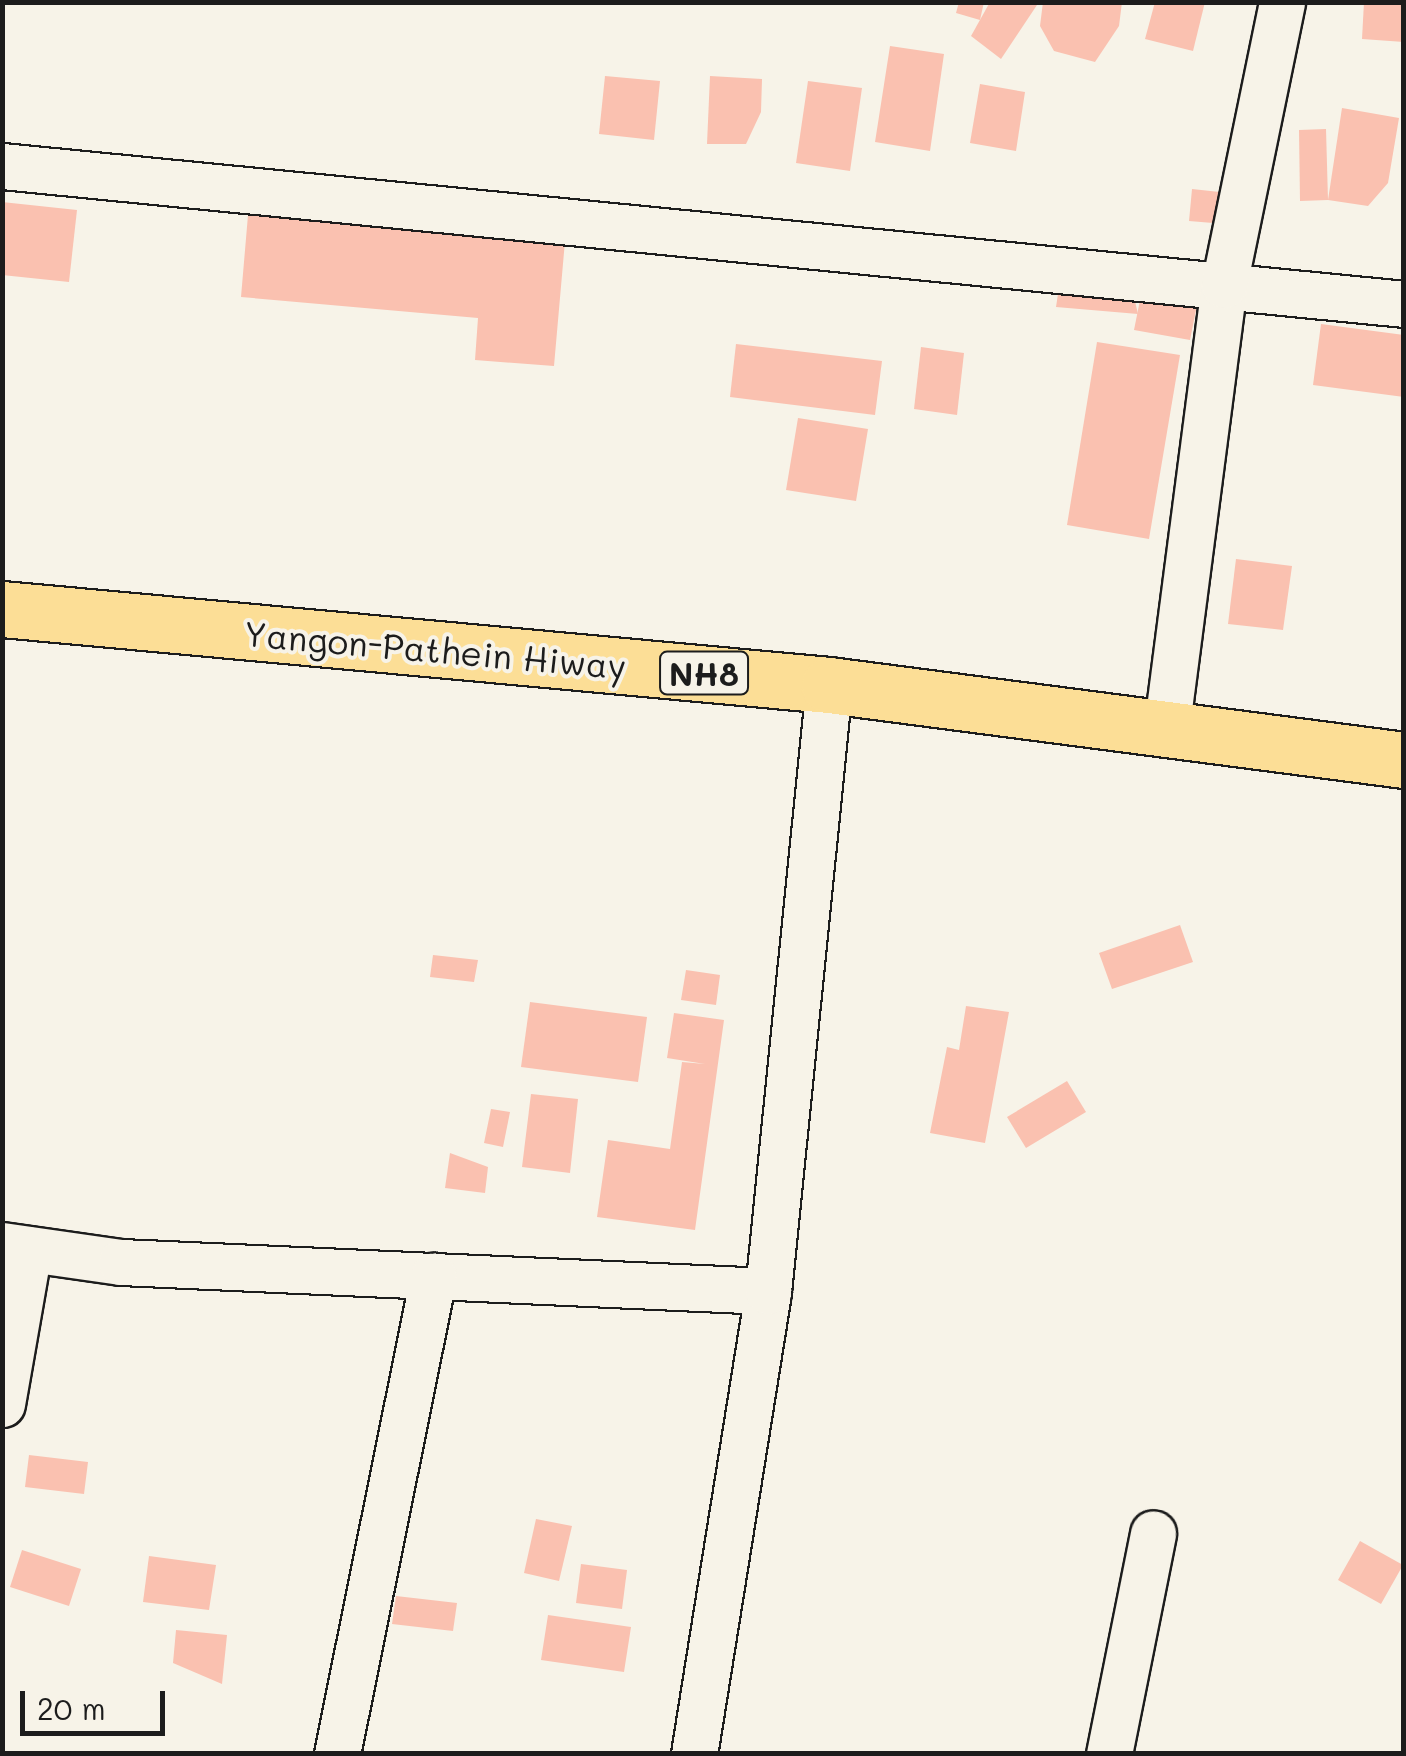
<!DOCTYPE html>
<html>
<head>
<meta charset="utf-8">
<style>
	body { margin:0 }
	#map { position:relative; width:1406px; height:1756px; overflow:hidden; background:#f7f3e8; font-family:Mali,sans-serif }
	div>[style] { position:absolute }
	.building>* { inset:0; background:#fac1b0 }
	.roads { filter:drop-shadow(2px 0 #1c1c1c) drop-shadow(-2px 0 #1c1c1c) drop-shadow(0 2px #1c1c1c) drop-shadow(0 -2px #1c1c1c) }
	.minor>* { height:45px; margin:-22.5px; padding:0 22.5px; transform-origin:22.5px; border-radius:22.5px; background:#f7f3e8 }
	.trunk>* { height:55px; margin:-27.5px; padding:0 27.5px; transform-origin:27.5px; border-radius:27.5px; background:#fcde96 }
	span { translate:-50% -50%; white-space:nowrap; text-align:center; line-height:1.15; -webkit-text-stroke:8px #f7f3e8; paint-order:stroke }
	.shield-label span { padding:2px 8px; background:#f7f3e8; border:2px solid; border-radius:8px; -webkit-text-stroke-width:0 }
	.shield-label { font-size:32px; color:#1c1c1c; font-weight:700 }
	.street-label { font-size:35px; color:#1c1c1c }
	.frame { position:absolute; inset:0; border:5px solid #1c1c1c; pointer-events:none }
	.scale { position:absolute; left:20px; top:1691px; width:145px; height:45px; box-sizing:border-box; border:5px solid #1c1c1c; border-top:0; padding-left:12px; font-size:30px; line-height:35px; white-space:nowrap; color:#1c1c1c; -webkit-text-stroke:8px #f7f3e8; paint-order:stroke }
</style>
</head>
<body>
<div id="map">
	<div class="building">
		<i style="clip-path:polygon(959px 2px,984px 2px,980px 20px,956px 13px)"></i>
		<i style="clip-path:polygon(990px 2px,1039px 2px,1001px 59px,971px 36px)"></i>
		<i style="clip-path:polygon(1043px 2px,1122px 2px,1119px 26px,1095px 62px,1054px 51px,1040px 26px)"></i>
		<i style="clip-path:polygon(1155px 2px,1205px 2px,1193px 51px,1145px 39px)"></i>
		<i style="clip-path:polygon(1364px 2px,1404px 2px,1404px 42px,1362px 39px)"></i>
		<i style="clip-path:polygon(890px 46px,944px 54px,930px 151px,875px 142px)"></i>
		<i style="clip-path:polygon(605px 76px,660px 81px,654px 140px,599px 134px)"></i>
		<i style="clip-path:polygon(710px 76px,762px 79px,761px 112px,746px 144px,707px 144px)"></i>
		<i style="clip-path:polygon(808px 81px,862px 88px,850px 171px,796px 163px)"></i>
		<i style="clip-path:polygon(980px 84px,1025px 92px,1016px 151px,970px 143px)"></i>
		<i style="clip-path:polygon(1342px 108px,1399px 118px,1388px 183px,1368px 206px,1328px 200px)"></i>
		<i style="clip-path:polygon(1326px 129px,1328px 200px,1300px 201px,1299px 130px)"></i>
		<i style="clip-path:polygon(1192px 189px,1238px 194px,1225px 224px,1189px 221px)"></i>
		<i style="clip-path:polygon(2px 202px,77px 210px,69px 282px,2px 275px)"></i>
		<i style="clip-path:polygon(248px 215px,565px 241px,554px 366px,475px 360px,478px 318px,241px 297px)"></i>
		<i style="clip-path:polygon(1061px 274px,1130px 280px,1138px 314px,1056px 307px)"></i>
		<i style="clip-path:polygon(1143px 285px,1199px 295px,1190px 340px,1134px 330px)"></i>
		<i style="clip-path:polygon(1321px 324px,1404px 335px,1404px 397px,1313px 385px)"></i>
		<i style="clip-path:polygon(1097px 342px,1180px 355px,1149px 539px,1067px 525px)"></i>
		<i style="clip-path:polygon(736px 344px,882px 361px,875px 415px,730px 397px)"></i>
		<i style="clip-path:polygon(921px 347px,964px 353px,957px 415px,914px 409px)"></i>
		<i style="clip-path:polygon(798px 418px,868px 429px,856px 501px,786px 490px)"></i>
		<i style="clip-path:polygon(1236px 559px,1292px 566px,1283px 630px,1228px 624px)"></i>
		<i style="clip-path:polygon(1180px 925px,1193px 962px,1112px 989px,1099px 953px)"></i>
		<i style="clip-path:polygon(433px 955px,478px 960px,474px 982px,430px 977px)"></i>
		<i style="clip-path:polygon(686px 970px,720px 975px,716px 1005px,681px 1000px)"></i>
		<i style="clip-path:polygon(530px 1002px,647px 1017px,638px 1082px,521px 1067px)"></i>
		<i style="clip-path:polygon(966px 1006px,1009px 1012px,985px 1143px,930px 1133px,947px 1047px,959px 1050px)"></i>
		<i style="clip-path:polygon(674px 1013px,724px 1020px,695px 1230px,597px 1217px,608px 1140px,670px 1149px,682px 1062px,705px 1064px,667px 1058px)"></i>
		<i style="clip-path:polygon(1067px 1081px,1086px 1112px,1026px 1148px,1007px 1117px)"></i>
		<i style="clip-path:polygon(531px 1094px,578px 1099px,570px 1173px,522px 1167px)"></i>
		<i style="clip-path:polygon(491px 1109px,510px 1112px,503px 1147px,484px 1143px)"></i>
		<i style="clip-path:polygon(450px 1153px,488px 1167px,485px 1193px,445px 1188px)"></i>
		<i style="clip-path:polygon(29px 1455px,88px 1462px,84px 1494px,25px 1487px)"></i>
		<i style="clip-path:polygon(536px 1519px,572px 1526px,559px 1581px,524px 1573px)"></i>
		<i style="clip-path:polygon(1360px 1541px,1403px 1565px,1381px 1604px,1338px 1580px)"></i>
		<i style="clip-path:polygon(22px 1550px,81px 1569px,69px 1606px,10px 1587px)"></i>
		<i style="clip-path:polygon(149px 1556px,216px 1565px,209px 1610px,143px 1602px)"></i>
		<i style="clip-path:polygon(581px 1564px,627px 1570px,622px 1609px,576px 1603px)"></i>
		<i style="clip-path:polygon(396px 1596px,457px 1603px,453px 1631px,392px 1624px)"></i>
		<i style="clip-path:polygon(548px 1615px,631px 1627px,624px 1672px,541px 1660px)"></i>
		<i style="clip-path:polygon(176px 1630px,227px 1635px,222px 1684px,173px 1663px)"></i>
	</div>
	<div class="roads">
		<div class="minor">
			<i style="left:2px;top:166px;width:1409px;rotate:5.62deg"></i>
			<i style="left:1167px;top:724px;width:443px;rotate:-82.6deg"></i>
			<i style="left:1224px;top:285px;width:289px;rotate:-78.4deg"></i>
			<i style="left:2px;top:1245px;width:120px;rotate:8.1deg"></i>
			<i style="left:121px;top:1262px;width:648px;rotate:2.57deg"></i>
			<i style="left:2px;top:1404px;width:157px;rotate:-80.1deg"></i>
			<i style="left:337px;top:1754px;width:488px;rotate:-78.6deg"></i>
			<i style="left:694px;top:1754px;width:469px;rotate:-80.9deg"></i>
			<i style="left:768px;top:1291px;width:609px;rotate:-84.25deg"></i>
			<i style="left:1109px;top:1754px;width:225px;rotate:-78.7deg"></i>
		</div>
		<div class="trunk">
			<i style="left:2px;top:609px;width:830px;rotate:5.25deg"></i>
			<i style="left:829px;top:685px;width:580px;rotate:7.43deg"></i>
		</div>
	</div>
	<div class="shield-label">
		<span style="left:704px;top:673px">NH8</span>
	</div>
	<div class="street-label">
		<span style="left:435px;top:649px;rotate:5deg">Yangon-Pathein Hiway</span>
	</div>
	<div class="frame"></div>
	<div class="scale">20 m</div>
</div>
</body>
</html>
